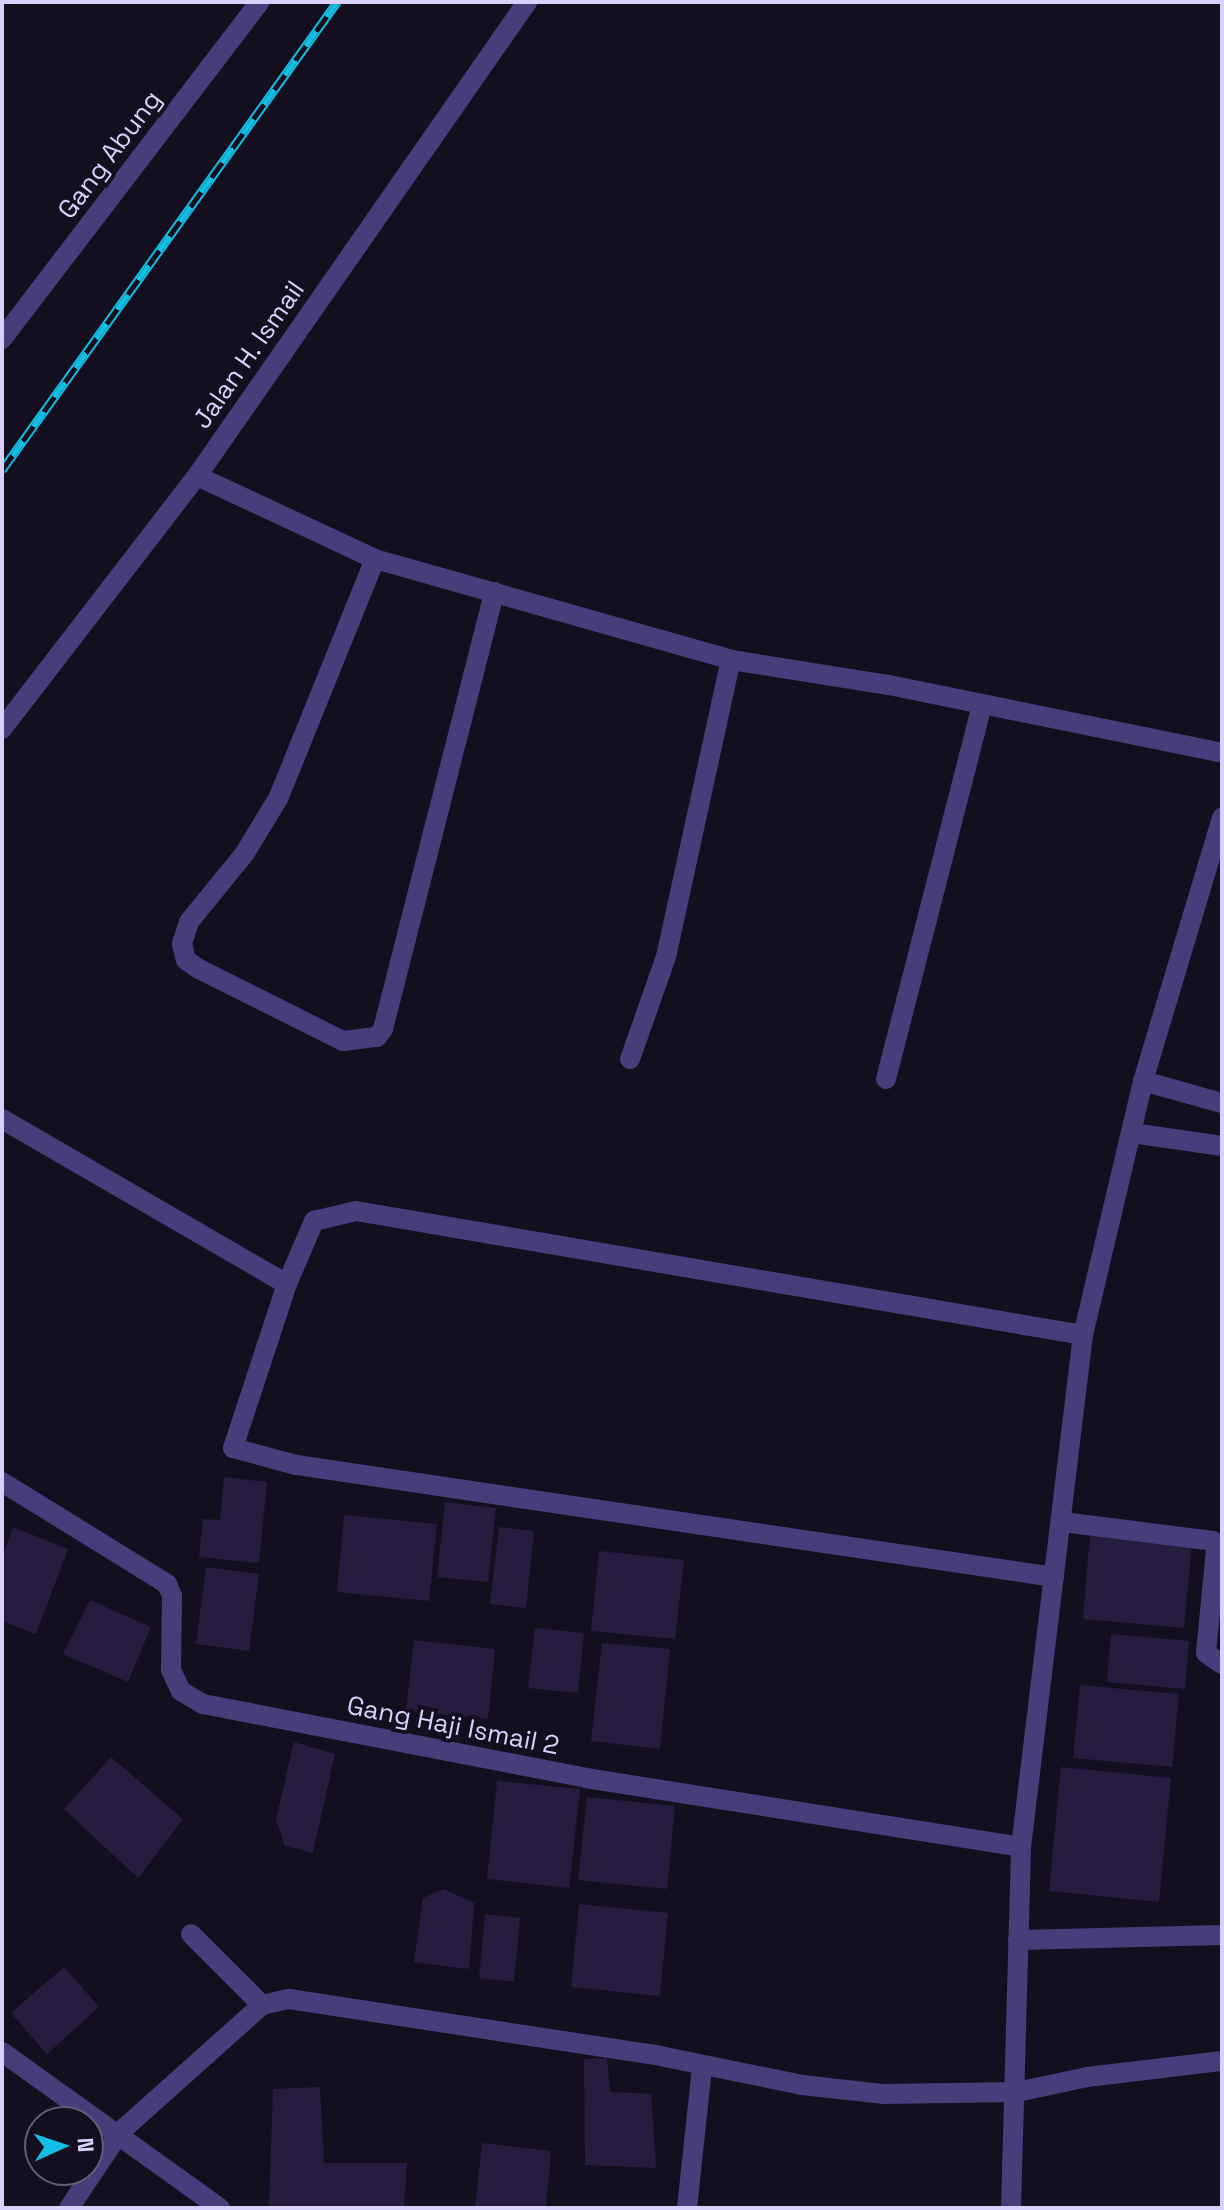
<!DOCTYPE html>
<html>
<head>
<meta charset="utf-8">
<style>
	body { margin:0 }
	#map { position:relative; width:1224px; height:2210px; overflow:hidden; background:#130f1f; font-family:"Space Grotesk",sans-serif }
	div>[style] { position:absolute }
	.building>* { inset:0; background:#261c3f }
	.service>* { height:20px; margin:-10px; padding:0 10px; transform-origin:10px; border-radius:10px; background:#453e7a }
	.minor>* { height:20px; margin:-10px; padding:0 10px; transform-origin:10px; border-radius:10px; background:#453e7a }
	.rail>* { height:9px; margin-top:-4.5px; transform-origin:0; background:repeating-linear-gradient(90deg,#130f1f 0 18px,#14bde4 0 36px); box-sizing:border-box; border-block:2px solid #14bde4 }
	span { translate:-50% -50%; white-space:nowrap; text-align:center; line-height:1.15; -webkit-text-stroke:8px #130f1f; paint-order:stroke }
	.street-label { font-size:26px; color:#d9d1fb }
	.frame { position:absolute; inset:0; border:4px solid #d9d1fb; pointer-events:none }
	.north { position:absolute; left:24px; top:2106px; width:80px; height:80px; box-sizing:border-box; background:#130f1f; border:2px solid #625d77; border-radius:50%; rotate:87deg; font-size:22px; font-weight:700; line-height:32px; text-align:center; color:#d9d1fb }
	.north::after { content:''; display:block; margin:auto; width:28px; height:36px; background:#14bde4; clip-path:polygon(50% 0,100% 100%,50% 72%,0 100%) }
</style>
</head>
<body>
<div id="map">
	<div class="building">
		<i style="clip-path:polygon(224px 1477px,267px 1482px,259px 1563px,199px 1557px,203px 1519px,220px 1520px)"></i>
		<i style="clip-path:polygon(445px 1502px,496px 1508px,488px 1582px,437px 1577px)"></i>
		<i style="clip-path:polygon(344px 1515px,437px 1524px,429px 1601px,337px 1592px)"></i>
		<i style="clip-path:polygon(13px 1527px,68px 1549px,36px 1634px,2px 1621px,2px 1557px)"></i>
		<i style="clip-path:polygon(499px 1527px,534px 1531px,526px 1608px,490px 1604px)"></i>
		<i style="clip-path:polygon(1090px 1534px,1192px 1544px,1184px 1628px,1083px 1619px)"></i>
		<i style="clip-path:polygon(599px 1551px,684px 1560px,675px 1639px,591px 1631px)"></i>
		<i style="clip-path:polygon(206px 1567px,259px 1574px,249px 1651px,196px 1644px)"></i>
		<i style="clip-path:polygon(90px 1600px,151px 1627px,128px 1682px,63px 1654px)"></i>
		<i style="clip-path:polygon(535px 1628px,584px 1633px,578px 1693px,528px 1688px)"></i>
		<i style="clip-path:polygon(1111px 1634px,1189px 1641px,1185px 1689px,1107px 1682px)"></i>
		<i style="clip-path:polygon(414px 1640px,495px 1649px,488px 1719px,406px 1711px)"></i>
		<i style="clip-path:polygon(602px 1643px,670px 1649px,660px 1749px,591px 1741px)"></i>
		<i style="clip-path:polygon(1080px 1685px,1179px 1694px,1172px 1767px,1073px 1758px)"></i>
		<i style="clip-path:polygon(294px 1742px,335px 1754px,313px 1853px,285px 1846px,276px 1819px)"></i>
		<i style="clip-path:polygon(111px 1757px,183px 1819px,138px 1878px,64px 1809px)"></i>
		<i style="clip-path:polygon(1061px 1767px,1171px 1778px,1159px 1902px,1049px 1891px)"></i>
		<i style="clip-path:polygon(497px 1781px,580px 1789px,569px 1888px,487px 1879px)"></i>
		<i style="clip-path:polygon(587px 1797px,675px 1806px,667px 1889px,578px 1880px)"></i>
		<i style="clip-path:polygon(444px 1889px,474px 1903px,469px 1969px,414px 1962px,423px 1898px)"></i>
		<i style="clip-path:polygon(579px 1904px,668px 1913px,660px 1996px,571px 1987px)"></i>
		<i style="clip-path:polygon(485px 1914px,520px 1918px,514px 1982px,479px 1978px)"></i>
		<i style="clip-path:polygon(64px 1967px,99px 2007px,47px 2054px,11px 2013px)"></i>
		<i style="clip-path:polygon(607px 2058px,610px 2092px,651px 2094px,656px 2168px,585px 2165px,584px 2059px)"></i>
		<i style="clip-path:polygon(320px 2087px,324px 2163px,407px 2163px,404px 2208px,269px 2208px,273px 2089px)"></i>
		<i style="clip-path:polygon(482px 2143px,551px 2151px,546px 2208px,475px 2208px)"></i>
	</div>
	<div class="service">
		<i style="left:1063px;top:1522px;width:151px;rotate:7.2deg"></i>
		<i style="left:1213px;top:1541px;width:9px;rotate:69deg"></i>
		<i style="left:1216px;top:1549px;width:104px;rotate:95.5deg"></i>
		<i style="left:1206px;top:1653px;width:19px;rotate:35deg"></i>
	</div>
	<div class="minor">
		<i style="left:2px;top:339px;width:424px;rotate:-52.6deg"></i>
		<i style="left:197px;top:476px;width:196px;rotate:25deg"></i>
		<i style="left:375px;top:559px;width:370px;rotate:15.8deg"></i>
		<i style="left:731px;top:660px;width:160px;rotate:9deg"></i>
		<i style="left:889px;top:685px;width:340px;rotate:11.5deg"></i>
		<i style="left:375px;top:559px;width:257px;rotate:112deg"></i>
		<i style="left:279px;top:797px;width:66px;rotate:121.3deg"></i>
		<i style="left:245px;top:853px;width:89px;rotate:129.1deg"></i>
		<i style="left:189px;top:922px;width:23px;rotate:108deg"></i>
		<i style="left:182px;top:944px;width:16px;rotate:76deg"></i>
		<i style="left:186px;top:960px;width:16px;rotate:35deg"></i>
		<i style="left:199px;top:969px;width:161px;rotate:26.6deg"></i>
		<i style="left:343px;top:1041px;width:34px;rotate:-7deg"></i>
		<i style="left:377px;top:1037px;width:10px;rotate:-53deg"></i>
		<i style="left:383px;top:1029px;width:451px;rotate:-75.7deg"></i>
		<i style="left:2px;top:729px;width:319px;rotate:-52.4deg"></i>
		<i style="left:197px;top:476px;width:578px;rotate:-55.15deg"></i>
		<i style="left:630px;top:1059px;width:108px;rotate:-70.6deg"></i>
		<i style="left:666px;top:957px;width:304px;rotate:-77.7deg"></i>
		<i style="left:886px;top:1079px;width:386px;rotate:-75.6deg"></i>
		<i style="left:1143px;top:1081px;width:82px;rotate:15.6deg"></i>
		<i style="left:2px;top:1119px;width:329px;rotate:30.1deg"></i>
		<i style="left:1132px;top:1133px;width:91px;rotate:8.2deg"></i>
		<i style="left:2px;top:1482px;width:194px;rotate:31.7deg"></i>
		<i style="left:167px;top:1584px;width:13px;rotate:67deg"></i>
		<i style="left:172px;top:1596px;width:74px;rotate:90.8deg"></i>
		<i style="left:171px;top:1670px;width:23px;rotate:65deg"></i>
		<i style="left:181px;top:1691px;width:26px;rotate:31deg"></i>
		<i style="left:203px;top:1704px;width:390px;rotate:10.9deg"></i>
		<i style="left:586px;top:1778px;width:440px;rotate:9deg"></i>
		<i style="left:1054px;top:1577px;width:766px;rotate:-171.59deg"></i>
		<i style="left:296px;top:1465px;width:65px;rotate:-164.9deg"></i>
		<i style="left:233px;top:1448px;width:173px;rotate:-71.8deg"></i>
		<i style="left:287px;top:1284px;width:69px;rotate:-66.8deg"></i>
		<i style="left:314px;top:1221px;width:43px;rotate:-13.4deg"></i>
		<i style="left:356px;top:1211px;width:737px;rotate:9.68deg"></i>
		<i style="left:191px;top:1934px;width:100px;rotate:45deg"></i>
		<i style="left:1018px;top:1940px;width:204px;rotate:-1.4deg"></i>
		<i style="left:2px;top:2052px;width:268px;rotate:35.6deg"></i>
		<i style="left:69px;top:2208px;width:92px;rotate:-56.1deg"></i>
		<i style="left:120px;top:2132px;width:191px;rotate:-41.8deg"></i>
		<i style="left:262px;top:2005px;width:28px;rotate:-13deg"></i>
		<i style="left:289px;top:1999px;width:375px;rotate:8.7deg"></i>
		<i style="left:660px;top:2056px;width:145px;rotate:11.5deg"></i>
		<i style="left:802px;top:2085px;width:81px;rotate:6.3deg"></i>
		<i style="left:883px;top:2094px;width:134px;rotate:-0.9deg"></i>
		<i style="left:1017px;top:2092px;width:72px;rotate:-12.1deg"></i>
		<i style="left:1087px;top:2077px;width:136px;rotate:-6.8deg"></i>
		<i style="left:687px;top:2208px;width:141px;rotate:-83.9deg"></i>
		<i style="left:1011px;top:2208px;width:361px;rotate:-88.4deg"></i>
		<i style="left:1021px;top:1847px;width:516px;rotate:-83.1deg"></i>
		<i style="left:1083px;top:1335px;width:261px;rotate:-76.7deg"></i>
		<i style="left:1143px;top:1081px;width:275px;rotate:-73.3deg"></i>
	</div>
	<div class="rail">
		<i style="left:2px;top:470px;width:576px;rotate:-54.4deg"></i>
	</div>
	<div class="street-label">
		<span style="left:110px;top:155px;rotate:-53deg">Gang Abung</span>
		<span style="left:249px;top:355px;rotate:-55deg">Jalan H. Ismail</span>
		<span style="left:453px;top:1726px;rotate:11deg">Gang Haji Ismail 2</span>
	</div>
	<div class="frame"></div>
	<div class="north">N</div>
</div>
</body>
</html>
